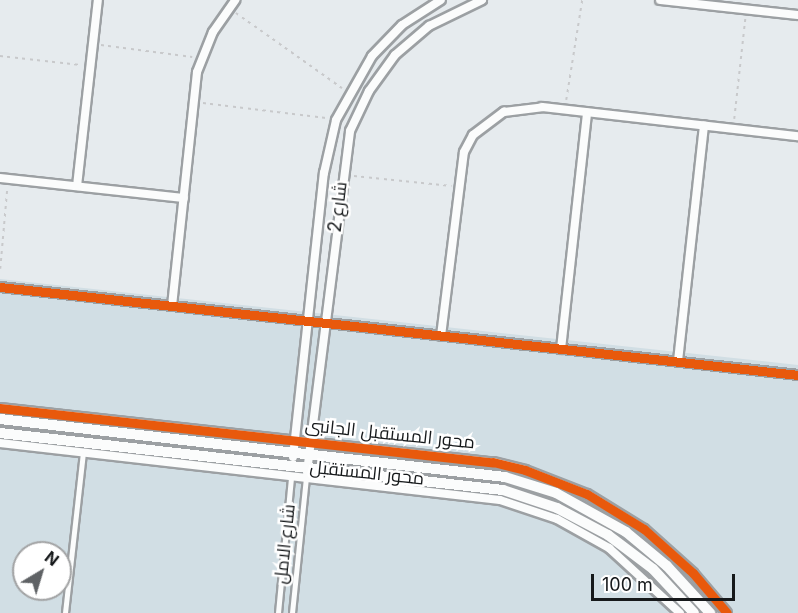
<!DOCTYPE html>
<html>
<head>
<meta charset="utf-8">
<style>
	body { margin:0 }
	#map { position:relative; width:798px; height:613px; overflow:hidden; background:#e6ebee; font-family:Inter,Cairo,sans-serif }
	div>[style] { position:absolute }
	.built>* { inset:0; background:#d1dee4 }
	.path>* { height:1.5px; margin-top:-0.75px; transform-origin:0; background:repeating-linear-gradient(90deg,#c8c9cb 0 3px,transparent 0 7.5px) }
	.roads { filter:drop-shadow(2px 0 #9ca0a3) drop-shadow(-2px 0 #9ca0a3) drop-shadow(0 2px #9ca0a3) drop-shadow(0 -2px #9ca0a3) }
	.service>* { height:4.5px; margin:-2.25px; padding:0 2.25px; transform-origin:2.25px; border-radius:2.25px; background:#fbfcfc }
	.minor>* { height:8px; margin:-4px; padding:0 4px; transform-origin:4px; border-radius:4px; background:#fbfcfc }
	.tertiary>* { height:10px; margin:-5px; padding:0 5px; transform-origin:5px; border-radius:5px; background:#fbfcfc }
	.cycleway>* { height:9px; margin:-4.5px; padding:0 4.5px; transform-origin:4.5px; border-radius:4.5px; background:#e8590c }
	span { translate:-50% -50%; white-space:nowrap; text-align:center; line-height:1.15; -webkit-text-stroke:5px #fff; paint-order:stroke }
	.street-label { font-size:18px; color:#16191b }
	.north { position:absolute; left:12px; top:541px; width:60px; height:60px; box-sizing:border-box; background:#fff; border:2px solid #a2a3a4; border-radius:50%; rotate:38deg; font-size:16px; font-weight:700; line-height:24px; text-align:center; color:#16191b }
	.north::after { content:''; display:block; margin:auto; width:21px; height:27px; background:#5f6265; clip-path:polygon(50% 0,100% 100%,50% 72%,0 100%) }
	.scale { position:absolute; left:591px; top:574px; width:144px; height:27px; box-sizing:border-box; border:3px solid #16191b; border-top:0; padding-left:8px; font-size:18px; line-height:21px; white-space:nowrap; color:#16191b; -webkit-text-stroke:4px #fff; paint-order:stroke }
</style>
</head>
<body>
<div id="map">
	<div class="built">
		<i style="clip-path:polygon(evenodd,0 279px,798px 365px,798px 613px,0 613px,0 279px,24px 553px,60px 553px,60px 589px,24px 589px,24px 553px)"></i>
	</div>
	<div class="path">
		<i style="left:236px;top:13px;width:130px;rotate:35.3deg"></i>
		<i style="left:101px;top:45px;width:92px;rotate:7.5deg"></i>
		<i style="left:0;top:56px;width:81px;rotate:6.3deg"></i>
		<i style="left:566px;top:100px;width:101px;rotate:-80.9deg"></i>
		<i style="left:203px;top:103px;width:124px;rotate:7deg"></i>
		<i style="left:734px;top:119px;width:101px;rotate:-83.7deg"></i>
		<i style="left:354px;top:176px;width:98px;rotate:5.9deg"></i>
		<i style="left:0;top:269px;width:80px;rotate:-85deg"></i>
	</div>
	<div class="roads">
		<div class="service">
			<i style="left:65px;top:613px;width:162px;rotate:-83.6deg"></i>
			<i style="left:278px;top:613px;width:137px;rotate:-84.5deg"></i>
			<i style="left:292px;top:613px;width:136px;rotate:-84.1deg"></i>
		</div>
		<div class="minor">
			<i style="left:660px;top:0;width:139px;rotate:6.2deg"></i>
			<i style="left:0;top:178px;width:185px;rotate:6.2deg"></i>
			<i style="left:77px;top:186px;width:187px;rotate:-83.6deg"></i>
			<i style="left:0;top:287px;width:803px;rotate:6.29deg"></i>
			<i style="left:172px;top:306px;width:235px;rotate:-83.9deg"></i>
			<i style="left:197px;top:72px;width:43px;rotate:-68.2deg"></i>
			<i style="left:213px;top:32px;width:39px;rotate:-55deg"></i>
			<i style="left:441px;top:336px;width:185px;rotate:-82.9deg"></i>
			<i style="left:464px;top:152px;width:19px;rotate:-62deg"></i>
			<i style="left:473px;top:135px;width:39px;rotate:-37deg"></i>
			<i style="left:504px;top:112px;width:38px;rotate:-7deg"></i>
			<i style="left:542px;top:107px;width:258px;rotate:6.5deg"></i>
			<i style="left:561px;top:349px;width:238px;rotate:-83.7deg"></i>
			<i style="left:678px;top:361px;width:237px;rotate:-83.7deg"></i>
			<i style="left:0;top:408px;width:496px;rotate:6.3deg"></i>
			<i style="left:493px;top:462px;width:33px;rotate:14deg"></i>
			<i style="left:525px;top:470px;width:66px;rotate:21.2deg"></i>
			<i style="left:587px;top:494px;width:67px;rotate:31.6deg"></i>
			<i style="left:644px;top:529px;width:66px;rotate:41.9deg"></i>
			<i style="left:693px;top:573px;width:52px;rotate:49.6deg"></i>
			<i style="left:0;top:443px;width:503px;rotate:6.5deg"></i>
			<i style="left:500px;top:500px;width:60px;rotate:18.4deg"></i>
			<i style="left:557px;top:519px;width:60px;rotate:29.1deg"></i>
			<i style="left:609px;top:548px;width:96px;rotate:42.5deg"></i>
			<i style="left:293px;top:457px;width:286px;rotate:-83.8deg"></i>
			<i style="left:324px;top:173px;width:54px;rotate:-77.2deg"></i>
			<i style="left:336px;top:120px;width:73px;rotate:-60.6deg"></i>
			<i style="left:372px;top:56px;width:43px;rotate:-45.9deg"></i>
			<i style="left:402px;top:25px;width:46px;rotate:-32.7deg"></i>
			<i style="left:307px;top:472px;width:344px;rotate:-82.8deg"></i>
			<i style="left:350px;top:131px;width:44px;rotate:-64.6deg"></i>
			<i style="left:369px;top:91px;width:44px;rotate:-54.2deg"></i>
			<i style="left:395px;top:55px;width:45px;rotate:-40.5deg"></i>
			<i style="left:429px;top:26px;width:59px;rotate:-26.1deg"></i>
		</div>
		<div class="tertiary">
			<i style="left:0;top:419px;width:508px;rotate:6.55deg"></i>
			<i style="left:505px;top:477px;width:53px;rotate:17.4deg"></i>
			<i style="left:556px;top:493px;width:80px;rotate:29.1deg"></i>
			<i style="left:626px;top:532px;width:53px;rotate:39.7deg"></i>
			<i style="left:667px;top:566px;width:64px;rotate:47.5deg"></i>
			<i style="left:0;top:433px;width:506px;rotate:6.47deg"></i>
			<i style="left:503px;top:490px;width:57px;rotate:18.4deg"></i>
			<i style="left:557px;top:508px;width:58px;rotate:27.9deg"></i>
			<i style="left:608px;top:535px;width:56px;rotate:37.1deg"></i>
			<i style="left:653px;top:569px;width:60px;rotate:47deg"></i>
		</div>
	</div>
	<div class="cycleway">
		<i style="left:0;top:287px;width:803px;rotate:6.29deg"></i>
		<i style="left:0;top:408px;width:496px;rotate:6.3deg"></i>
		<i style="left:493px;top:462px;width:33px;rotate:14deg"></i>
		<i style="left:525px;top:470px;width:66px;rotate:21.2deg"></i>
		<i style="left:587px;top:494px;width:67px;rotate:31.6deg"></i>
		<i style="left:644px;top:529px;width:66px;rotate:41.9deg"></i>
		<i style="left:693px;top:573px;width:52px;rotate:49.6deg"></i>
	</div>
	<div class="street-label">
		<span style="left:338px;top:207px;rotate:-83deg">شارع 2</span>
		<span style="left:390px;top:434px;rotate:6deg">محور المستقبل الجانبى</span>
		<span style="left:367px;top:473px;rotate:6deg">محور المستقبل</span>
		<span style="left:285px;top:544px;rotate:-84deg">شارع الامل</span>
	</div>
	<div class="north">N</div>
	<div class="scale">100 m</div>
</div>
</body>
</html>
